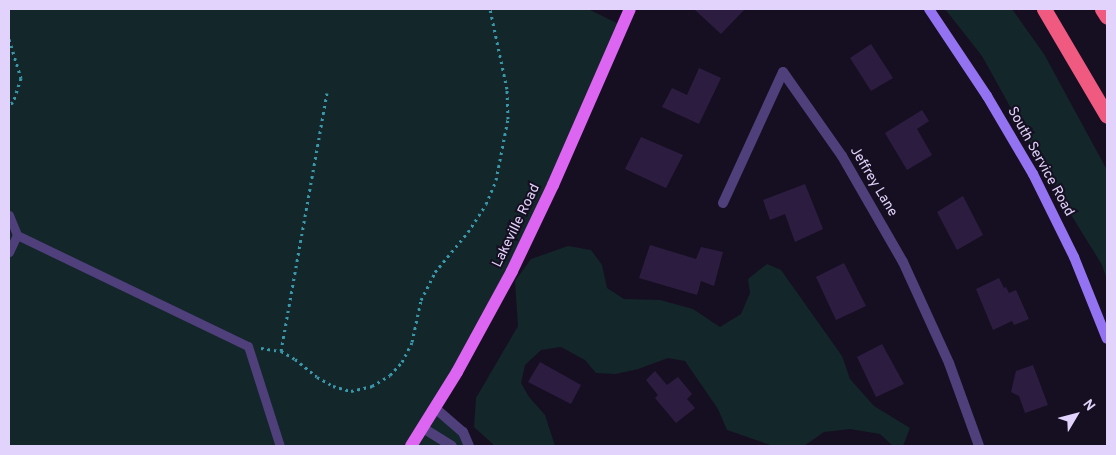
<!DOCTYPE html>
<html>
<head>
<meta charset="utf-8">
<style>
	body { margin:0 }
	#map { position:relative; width:1116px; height:455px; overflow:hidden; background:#160f21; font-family:Overpass,sans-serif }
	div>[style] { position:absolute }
	.green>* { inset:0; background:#13262a }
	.building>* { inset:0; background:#2c1d40 }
	.path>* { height:3px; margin-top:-1.5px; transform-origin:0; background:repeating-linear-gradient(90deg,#3a96a9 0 2.5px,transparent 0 6.5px) }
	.service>* { height:9px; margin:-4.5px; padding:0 4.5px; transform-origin:4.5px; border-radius:4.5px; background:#4f3f7b }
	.minor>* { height:10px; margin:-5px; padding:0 5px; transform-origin:5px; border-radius:5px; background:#4f3f7b }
	.secondary>* { height:10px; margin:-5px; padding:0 5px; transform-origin:5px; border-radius:5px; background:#9373f2 }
	.primary>* { height:12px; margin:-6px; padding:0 6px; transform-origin:6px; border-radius:6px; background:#dc65f1 }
	.motorway>* { height:15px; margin:-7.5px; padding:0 7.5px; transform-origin:7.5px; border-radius:7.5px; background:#f05a80 }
	span { translate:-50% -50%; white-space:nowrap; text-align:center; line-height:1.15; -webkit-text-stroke:4px #160f21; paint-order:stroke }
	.street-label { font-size:14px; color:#e1d3fb }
	.frame { position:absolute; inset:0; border:10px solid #e1d3fb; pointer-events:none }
	.north { position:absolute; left:1051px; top:390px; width:50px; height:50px; -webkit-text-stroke:4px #160f21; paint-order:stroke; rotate:53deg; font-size:14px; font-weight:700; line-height:20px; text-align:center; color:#e1d3fb }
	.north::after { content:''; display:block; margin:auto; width:18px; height:22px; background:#e1d3fb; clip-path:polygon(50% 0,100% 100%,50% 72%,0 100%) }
</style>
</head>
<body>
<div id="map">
	<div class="green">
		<i style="clip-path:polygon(9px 9px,588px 9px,625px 27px,436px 413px,451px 424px,467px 446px,9px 446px)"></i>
		<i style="clip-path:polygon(945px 9px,1012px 9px,1044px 54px,1107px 170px,1107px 279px,1102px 265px,1062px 200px,982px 56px)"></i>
		<i style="clip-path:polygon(568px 246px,591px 250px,602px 265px,607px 288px,624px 299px,660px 300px,693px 309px,720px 327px,741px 314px,750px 293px,748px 279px,767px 264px,781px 270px,842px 356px,850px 379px,874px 406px,910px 428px,903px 446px,893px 446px,880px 434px,850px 429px,824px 432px,804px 446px,773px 446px,727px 430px,718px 409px,685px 361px,668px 358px,638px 369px,616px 374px,596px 373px,585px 360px,561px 347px,541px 350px,525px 365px,521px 383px,529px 397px,545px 415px,555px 446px,495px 446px,474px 427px,476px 398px,518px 326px,515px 281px,531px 259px)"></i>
	</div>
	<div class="building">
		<i style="clip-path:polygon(694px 9px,745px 9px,721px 34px)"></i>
		<i style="clip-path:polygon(871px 44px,893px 78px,871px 91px,850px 58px)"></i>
		<i style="clip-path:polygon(699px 68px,721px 78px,699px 124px,662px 107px,672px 88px,687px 95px)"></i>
		<i style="clip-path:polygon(922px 110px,929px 121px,917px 129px,932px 155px,907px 170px,885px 133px)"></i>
		<i style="clip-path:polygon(641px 137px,683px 155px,666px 188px,625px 169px)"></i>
		<i style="clip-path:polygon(805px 184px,823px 229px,795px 242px,785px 214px,770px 220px,763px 200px)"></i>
		<i style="clip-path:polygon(963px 196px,983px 235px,957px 250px,937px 212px)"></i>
		<i style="clip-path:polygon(650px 245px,696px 259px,701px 247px,723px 252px,714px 286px,701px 281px,697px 295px,639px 278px)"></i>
		<i style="clip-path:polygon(844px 263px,866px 306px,836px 320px,816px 277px)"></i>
		<i style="clip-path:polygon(999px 278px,1004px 288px,1006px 287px,1009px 293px,1016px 290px,1029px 319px,1014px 325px,1012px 321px,993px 330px,976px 289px)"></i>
		<i style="clip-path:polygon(882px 344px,904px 384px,876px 397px,857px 357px)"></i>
		<i style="clip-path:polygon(540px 362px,581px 385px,571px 404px,528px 382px)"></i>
		<i style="clip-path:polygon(1033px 365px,1048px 405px,1025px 413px,1019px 396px,1011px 392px,1016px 371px)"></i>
		<i style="clip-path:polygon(655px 371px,667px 385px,678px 377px,692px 394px,687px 399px,695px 408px,676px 423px,655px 398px,658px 395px,646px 380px)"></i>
	</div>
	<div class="path">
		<i style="left:9px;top:39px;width:41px;rotate:72.9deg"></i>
		<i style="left:21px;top:78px;width:25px;rotate:108deg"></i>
		<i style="left:13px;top:102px;width:5px;rotate:143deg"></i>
		<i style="left:261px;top:348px;width:20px;rotate:9deg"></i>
		<i style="left:281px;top:351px;width:16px;rotate:30deg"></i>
		<i style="left:295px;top:359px;width:28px;rotate:39deg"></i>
		<i style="left:317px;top:377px;width:18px;rotate:29deg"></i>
		<i style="left:333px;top:386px;width:19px;rotate:16deg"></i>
		<i style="left:351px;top:391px;width:22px;rotate:-13deg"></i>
		<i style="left:372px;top:386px;width:21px;rotate:-31deg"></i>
		<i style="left:390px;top:375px;width:18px;rotate:-47deg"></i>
		<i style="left:402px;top:362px;width:22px;rotate:-63deg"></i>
		<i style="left:412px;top:342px;width:43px;rotate:-77.9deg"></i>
		<i style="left:421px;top:300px;width:31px;rotate:-63deg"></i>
		<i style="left:435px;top:272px;width:52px;rotate:-50.5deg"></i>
		<i style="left:468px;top:232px;width:33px;rotate:-57deg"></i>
		<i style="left:486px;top:204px;width:26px;rotate:-67deg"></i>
		<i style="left:496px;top:180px;width:62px;rotate:-78.9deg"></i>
		<i style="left:508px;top:119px;width:30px;rotate:-92deg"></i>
		<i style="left:507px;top:89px;width:82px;rotate:-102deg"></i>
		<i style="left:281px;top:351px;width:262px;rotate:-79.9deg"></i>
	</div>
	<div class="service">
		<i style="left:9px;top:215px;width:22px;rotate:68deg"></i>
		<i style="left:17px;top:235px;width:256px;rotate:25.7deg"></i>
		<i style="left:248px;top:346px;width:105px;rotate:72.3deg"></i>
		<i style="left:9px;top:252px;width:19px;rotate:-65deg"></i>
	</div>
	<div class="minor">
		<i style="left:723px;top:203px;width:144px;rotate:-65.4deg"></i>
		<i style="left:783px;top:72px;width:103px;rotate:54.9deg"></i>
		<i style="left:842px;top:156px;width:122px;rotate:60.1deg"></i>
		<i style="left:903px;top:262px;width:111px;rotate:65.5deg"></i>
		<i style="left:949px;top:363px;width:88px;rotate:70.1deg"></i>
		<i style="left:435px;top:408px;width:37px;rotate:41deg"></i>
		<i style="left:463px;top:432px;width:15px;rotate:67deg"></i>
		<i style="left:423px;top:428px;width:34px;rotate:32deg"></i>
	</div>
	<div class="secondary">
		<i style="left:929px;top:9px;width:105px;rotate:56.3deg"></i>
		<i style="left:987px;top:96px;width:91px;rotate:59.5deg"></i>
		<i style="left:1033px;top:174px;width:93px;rotate:63.7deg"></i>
		<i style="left:1074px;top:257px;width:88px;rotate:68.1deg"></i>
	</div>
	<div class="primary">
		<i style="left:411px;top:446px;width:87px;rotate:-58.1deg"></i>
		<i style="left:457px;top:372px;width:115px;rotate:-61.4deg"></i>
		<i style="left:512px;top:271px;width:95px;rotate:-64.5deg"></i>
		<i style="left:553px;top:185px;width:192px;rotate:-66.4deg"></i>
	</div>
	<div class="motorway">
		<i style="left:1044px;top:9px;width:124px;rotate:59.5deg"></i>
		<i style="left:1102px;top:9px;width:9px;rotate:58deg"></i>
	</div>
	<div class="street-label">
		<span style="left:1040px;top:162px;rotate:61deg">South Service Road</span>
		<span style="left:873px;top:182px;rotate:59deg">Jeffrey Lane</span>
		<span style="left:517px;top:226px;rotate:-64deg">Lakeville Road</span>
	</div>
	<div class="frame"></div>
	<div class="north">N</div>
</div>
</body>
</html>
